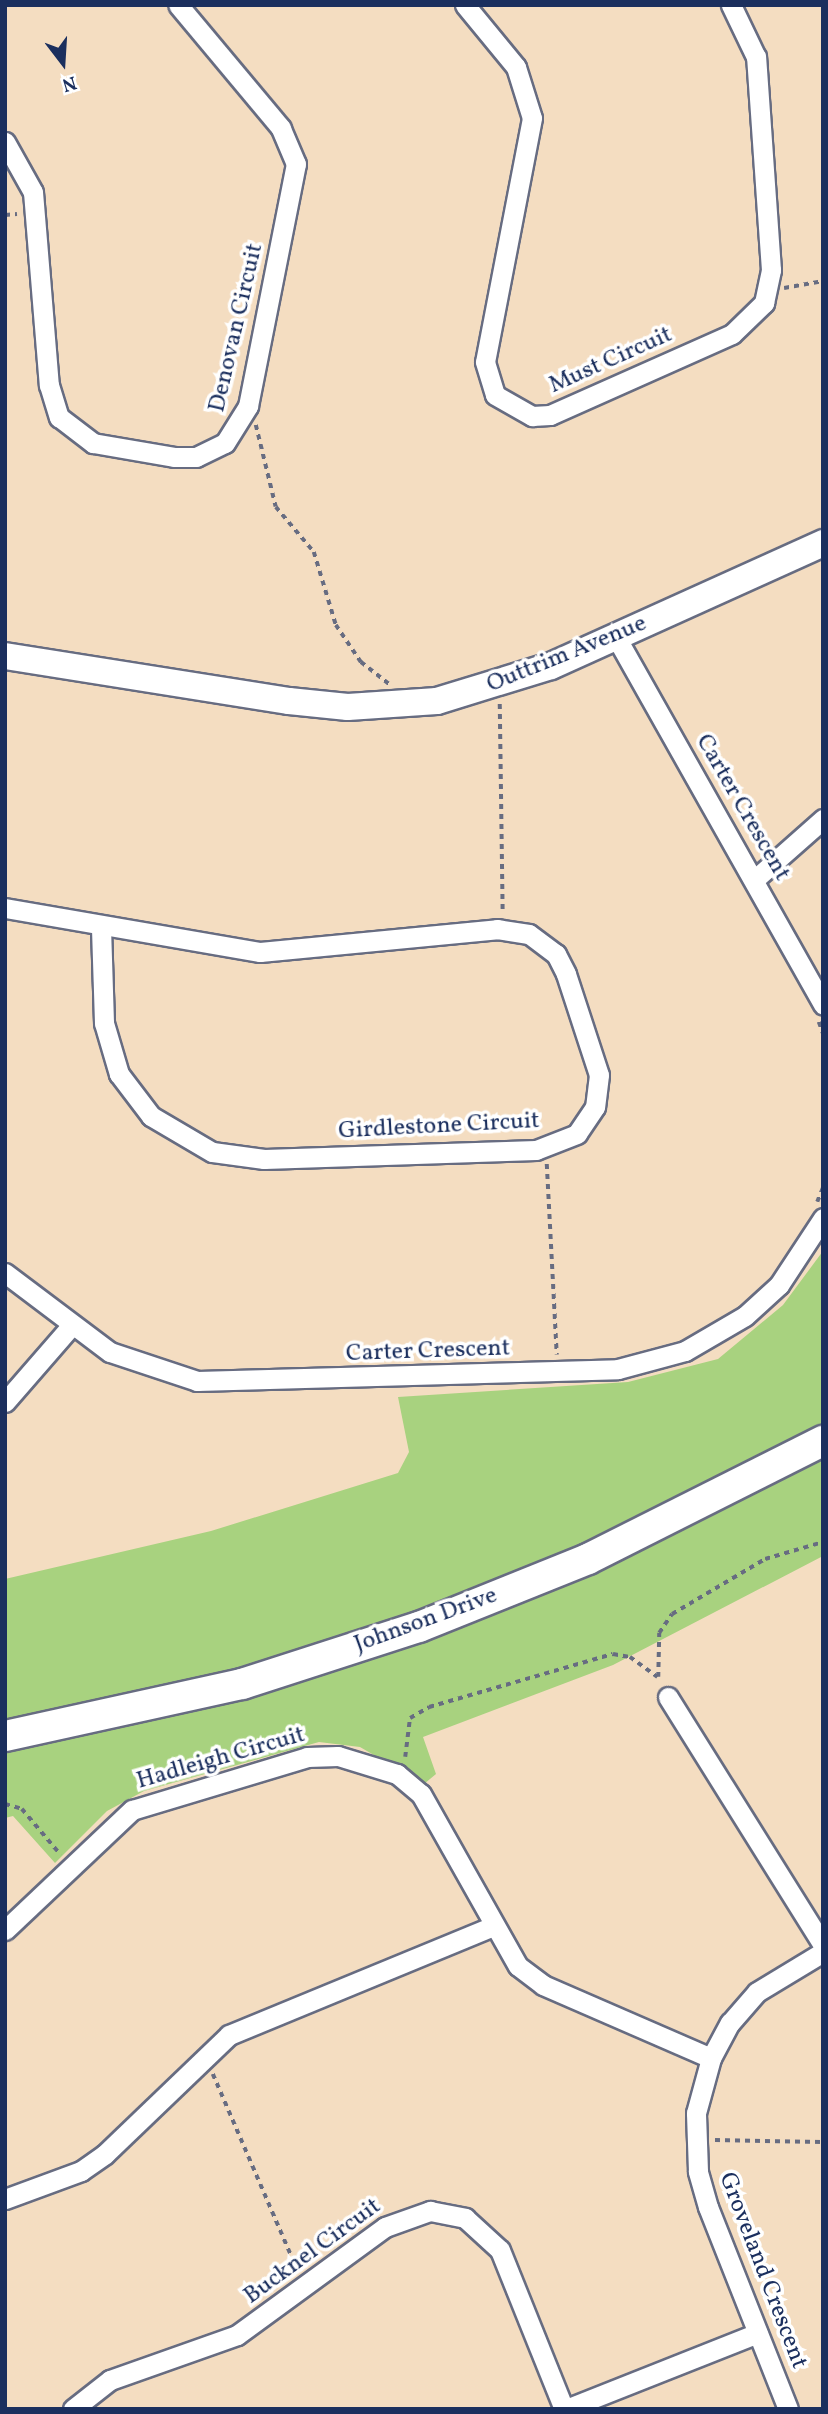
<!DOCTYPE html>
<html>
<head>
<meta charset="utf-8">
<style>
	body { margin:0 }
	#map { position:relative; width:828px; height:2414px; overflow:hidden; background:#f4ddc1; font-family:Vollkorn,serif }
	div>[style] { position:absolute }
	.green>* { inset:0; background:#a8d27f }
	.path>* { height:3.5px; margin-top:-1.75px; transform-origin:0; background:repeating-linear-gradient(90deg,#676c81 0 5px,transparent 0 10px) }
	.roads { filter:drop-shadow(2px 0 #676c81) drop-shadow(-2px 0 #676c81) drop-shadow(0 2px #676c81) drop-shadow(0 -2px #676c81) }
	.street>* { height:19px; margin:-9.5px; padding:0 9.5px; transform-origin:9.5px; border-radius:9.5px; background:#fff }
	.secondary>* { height:26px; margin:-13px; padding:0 13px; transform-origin:13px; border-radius:13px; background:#fff }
	.primary>* { height:30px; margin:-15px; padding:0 15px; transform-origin:15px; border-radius:15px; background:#fff }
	span { translate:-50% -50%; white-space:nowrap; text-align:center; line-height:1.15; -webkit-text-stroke:7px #fff; paint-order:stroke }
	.street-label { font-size:24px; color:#1b2f5e }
	.frame { position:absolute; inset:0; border:7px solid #1b2f5e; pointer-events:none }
	.north { position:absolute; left:28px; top:28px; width:70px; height:70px; -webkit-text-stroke:5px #fff; paint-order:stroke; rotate:163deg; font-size:19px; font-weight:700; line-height:28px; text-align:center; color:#1b2f5e }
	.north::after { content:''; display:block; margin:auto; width:24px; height:32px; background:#1b2f5e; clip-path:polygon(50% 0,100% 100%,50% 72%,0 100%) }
</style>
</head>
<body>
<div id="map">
	<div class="green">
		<i style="clip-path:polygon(823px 1251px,823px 1556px,613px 1665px,423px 1737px,436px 1774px,424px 1784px,360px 1747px,319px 1742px,144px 1791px,107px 1811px,55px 1863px,13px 1816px,5px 1818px,5px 1579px,211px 1531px,398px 1473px,409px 1452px,398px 1397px,628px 1382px,718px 1359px,783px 1305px)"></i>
	</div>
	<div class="path">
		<i style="left:5px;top:215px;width:12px;rotate:-5deg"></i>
		<i style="left:784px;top:288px;width:40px;rotate:-10deg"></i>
		<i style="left:256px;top:425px;width:84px;rotate:76.3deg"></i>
		<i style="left:276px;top:507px;width:59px;rotate:49.8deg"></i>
		<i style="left:314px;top:552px;width:76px;rotate:73.2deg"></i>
		<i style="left:336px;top:625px;width:45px;rotate:56deg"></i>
		<i style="left:361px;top:662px;width:36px;rotate:38deg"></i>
		<i style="left:500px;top:704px;width:209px;rotate:89.2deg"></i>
		<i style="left:819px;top:1022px;width:12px;rotate:70deg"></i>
		<i style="left:547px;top:1164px;width:191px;rotate:87deg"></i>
		<i style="left:817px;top:1202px;width:16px;rotate:-68deg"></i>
		<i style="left:405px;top:1757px;width:39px;rotate:-83deg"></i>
		<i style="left:410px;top:1718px;width:22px;rotate:-30deg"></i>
		<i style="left:429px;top:1707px;width:191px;rotate:-16.1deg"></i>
		<i style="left:613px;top:1654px;width:17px;rotate:10deg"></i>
		<i style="left:630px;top:1657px;width:34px;rotate:36deg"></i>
		<i style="left:658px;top:1677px;width:44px;rotate:-88.7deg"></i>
		<i style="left:659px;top:1633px;width:23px;rotate:-56deg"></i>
		<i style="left:672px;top:1614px;width:108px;rotate:-30.6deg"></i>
		<i style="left:765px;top:1559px;width:60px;rotate:-16.3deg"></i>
		<i style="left:5px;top:1804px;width:18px;rotate:16deg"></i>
		<i style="left:22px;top:1809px;width:60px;rotate:49.7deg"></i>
		<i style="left:213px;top:2074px;width:212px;rotate:66.7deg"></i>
		<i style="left:715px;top:2140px;width:108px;rotate:1.1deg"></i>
	</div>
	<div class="roads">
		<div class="street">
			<i style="left:465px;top:5px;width:80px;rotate:50.6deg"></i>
			<i style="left:516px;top:67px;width:53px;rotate:72.6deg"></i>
			<i style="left:532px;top:118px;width:248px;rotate:100.9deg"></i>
			<i style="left:485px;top:362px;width:34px;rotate:73deg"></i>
			<i style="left:495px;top:395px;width:43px;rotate:29.6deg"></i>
			<i style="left:532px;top:416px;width:18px;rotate:-3deg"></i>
			<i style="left:550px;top:415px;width:199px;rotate:-24deg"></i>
			<i style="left:732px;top:334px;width:45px;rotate:-44.1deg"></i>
			<i style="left:764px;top:303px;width:34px;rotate:-78deg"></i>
			<i style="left:771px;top:270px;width:214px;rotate:-94deg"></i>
			<i style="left:756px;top:57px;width:58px;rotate:-115.7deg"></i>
			<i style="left:5px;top:142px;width:57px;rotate:60.8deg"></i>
			<i style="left:33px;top:192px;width:194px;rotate:85.3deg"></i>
			<i style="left:49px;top:385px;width:34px;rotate:73deg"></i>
			<i style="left:59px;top:417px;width:43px;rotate:37.4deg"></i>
			<i style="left:93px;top:443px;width:82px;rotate:9.8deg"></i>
			<i style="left:174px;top:457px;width:22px"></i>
			<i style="left:196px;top:457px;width:32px;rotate:-26deg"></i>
			<i style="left:225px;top:443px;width:44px;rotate:-58.1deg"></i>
			<i style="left:248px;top:406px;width:247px;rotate:-78.8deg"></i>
			<i style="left:296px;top:164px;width:39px;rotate:-113deg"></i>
			<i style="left:281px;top:128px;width:160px;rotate:-129.9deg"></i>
			<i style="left:616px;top:637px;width:422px;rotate:60.6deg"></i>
			<i style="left:754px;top:880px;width:92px;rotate:-41.5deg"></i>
			<i style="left:5px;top:908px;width:259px;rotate:9.8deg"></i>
			<i style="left:260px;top:952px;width:238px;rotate:-5.5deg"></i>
			<i style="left:497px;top:929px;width:32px;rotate:9deg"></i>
			<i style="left:529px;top:934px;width:34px;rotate:37deg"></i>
			<i style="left:556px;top:954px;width:22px;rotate:63deg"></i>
			<i style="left:566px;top:974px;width:106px;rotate:71.9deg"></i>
			<i style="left:599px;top:1075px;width:32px;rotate:97deg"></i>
			<i style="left:595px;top:1107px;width:32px;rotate:124deg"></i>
			<i style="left:577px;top:1134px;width:44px;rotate:158.7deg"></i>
			<i style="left:536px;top:1150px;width:272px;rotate:178.1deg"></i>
			<i style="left:264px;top:1159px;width:52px;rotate:-172.3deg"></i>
			<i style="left:212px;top:1152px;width:71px;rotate:-149.5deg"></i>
			<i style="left:151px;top:1116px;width:53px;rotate:-127.3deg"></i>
			<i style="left:119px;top:1074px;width:53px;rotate:-106.4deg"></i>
			<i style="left:104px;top:1023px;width:97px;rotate:-91.8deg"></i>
			<i style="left:5px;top:1273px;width:131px;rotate:37deg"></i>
			<i style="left:110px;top:1352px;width:92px;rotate:18.4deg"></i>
			<i style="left:197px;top:1381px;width:421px;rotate:-1.6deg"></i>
			<i style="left:618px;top:1369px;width:69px;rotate:-15deg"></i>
			<i style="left:685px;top:1351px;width:69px;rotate:-30.3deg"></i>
			<i style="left:745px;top:1316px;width:46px;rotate:-42.4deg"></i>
			<i style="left:779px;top:1285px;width:80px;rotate:-56.7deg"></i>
			<i style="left:5px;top:1402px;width:101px;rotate:-49deg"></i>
			<i style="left:668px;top:1697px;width:292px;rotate:58deg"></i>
			<i style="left:5px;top:1930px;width:175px;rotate:-43.4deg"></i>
			<i style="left:132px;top:1810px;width:183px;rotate:-16.8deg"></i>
			<i style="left:307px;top:1757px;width:31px;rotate:-2deg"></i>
			<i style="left:338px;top:1756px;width:62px;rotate:17deg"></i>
			<i style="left:397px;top:1774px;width:31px;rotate:40deg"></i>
			<i style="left:421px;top:1794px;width:197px;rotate:60.6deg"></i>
			<i style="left:518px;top:1966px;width:31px;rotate:37deg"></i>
			<i style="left:543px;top:1985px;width:183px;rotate:23.5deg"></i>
			<i style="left:5px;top:2199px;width:81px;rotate:-20.2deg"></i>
			<i style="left:81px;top:2171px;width:29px;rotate:-35deg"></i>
			<i style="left:105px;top:2154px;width:172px;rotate:-43.8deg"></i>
			<i style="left:229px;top:2035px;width:283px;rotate:-22.4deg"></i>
			<i style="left:73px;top:2409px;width:47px;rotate:-38.1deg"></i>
			<i style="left:110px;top:2380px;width:135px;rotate:-19.5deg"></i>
			<i style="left:237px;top:2335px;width:183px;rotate:-36.1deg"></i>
			<i style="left:385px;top:2227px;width:48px;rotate:-19.6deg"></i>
			<i style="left:430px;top:2211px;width:36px;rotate:11deg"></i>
			<i style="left:465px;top:2218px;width:47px;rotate:42.4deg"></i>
			<i style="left:500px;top:2250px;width:171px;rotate:68.1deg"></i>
			<i style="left:566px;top:2409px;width:206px;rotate:-21.6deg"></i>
			<i style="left:788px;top:2409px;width:217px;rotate:-111.6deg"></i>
			<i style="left:708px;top:2207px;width:37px;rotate:-106deg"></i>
			<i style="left:698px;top:2171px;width:58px;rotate:-92deg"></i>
			<i style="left:696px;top:2113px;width:57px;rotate:-74.7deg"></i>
			<i style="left:711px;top:2058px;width:40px;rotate:-62deg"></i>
			<i style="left:730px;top:2023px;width:41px;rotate:-48.9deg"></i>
			<i style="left:757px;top:1992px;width:77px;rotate:-31.2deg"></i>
		</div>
		<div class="secondary">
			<i style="left:5px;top:656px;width:288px;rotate:9deg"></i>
			<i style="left:289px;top:701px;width:59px;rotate:5.8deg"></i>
			<i style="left:348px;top:707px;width:89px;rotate:-3.9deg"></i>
			<i style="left:437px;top:701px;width:119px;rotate:-17.1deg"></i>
			<i style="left:551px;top:666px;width:299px;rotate:-24.3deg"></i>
		</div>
		<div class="primary">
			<i style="left:5px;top:1736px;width:243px;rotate:-12.4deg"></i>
			<i style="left:242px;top:1684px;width:186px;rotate:-17.9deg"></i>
			<i style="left:419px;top:1627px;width:182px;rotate:-21.9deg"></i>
			<i style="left:588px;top:1559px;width:263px;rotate:-26.7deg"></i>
		</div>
	</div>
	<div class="street-label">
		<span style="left:237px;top:328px;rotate:-77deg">Denovan Circuit</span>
		<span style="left:611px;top:361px;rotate:-24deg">Must Circuit</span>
		<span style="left:567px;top:655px;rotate:-22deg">Outtrim Avenue</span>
		<span style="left:742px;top:808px;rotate:60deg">Carter Crescent</span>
		<span style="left:439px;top:1127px;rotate:-3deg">Girdlestone Circuit</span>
		<span style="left:428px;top:1352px;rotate:-2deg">Carter Crescent</span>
		<span style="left:426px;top:1621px;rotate:-20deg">Johnson Drive</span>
		<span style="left:221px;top:1759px;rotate:-16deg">Hadleigh Circuit</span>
		<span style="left:313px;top:2252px;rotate:-36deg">Bucknel Circuit</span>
		<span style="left:762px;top:2271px;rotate:69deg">Groveland Crescent</span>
	</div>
	<div class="frame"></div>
	<div class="north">N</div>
</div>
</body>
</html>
